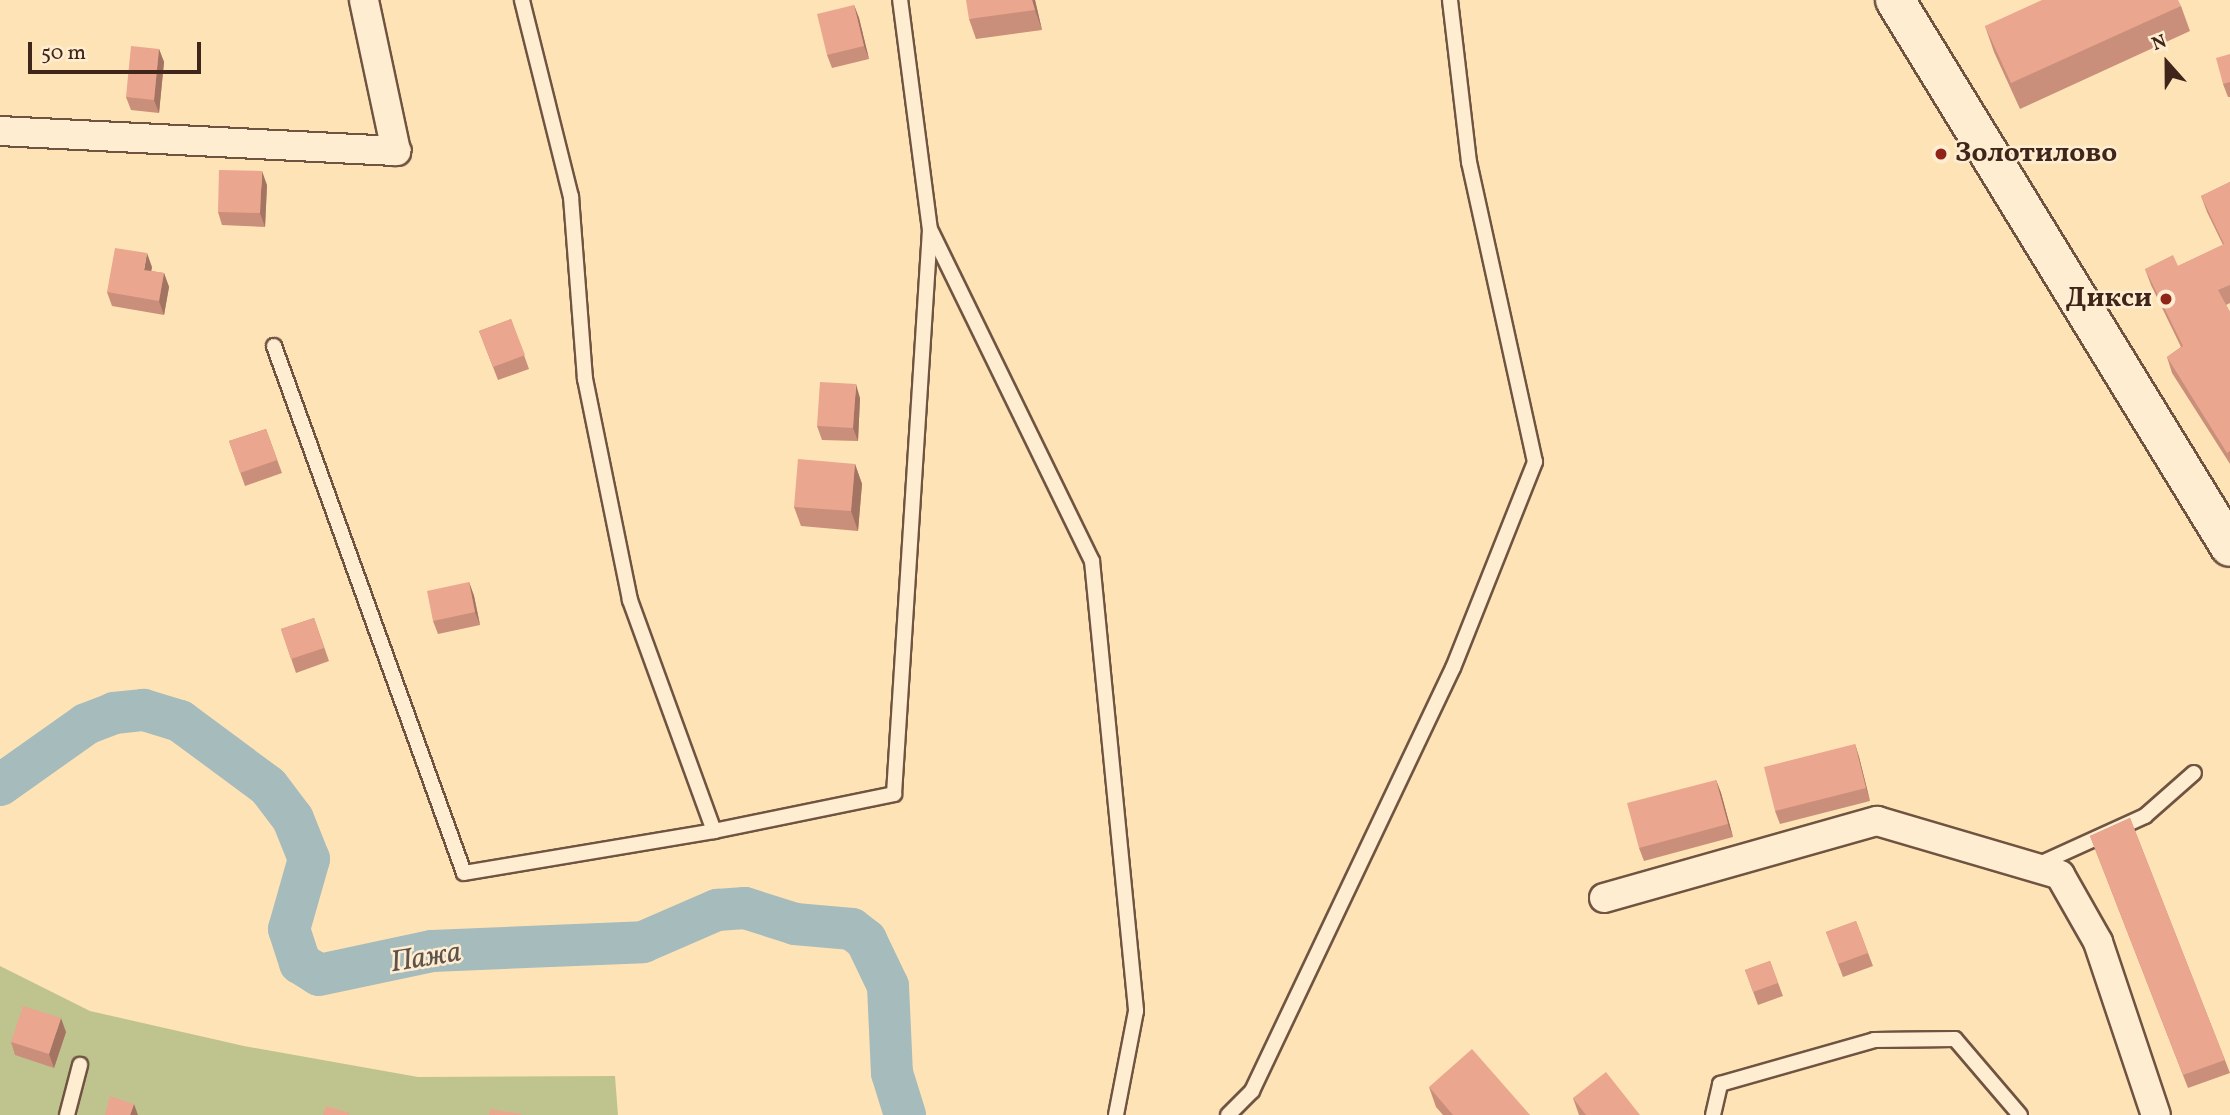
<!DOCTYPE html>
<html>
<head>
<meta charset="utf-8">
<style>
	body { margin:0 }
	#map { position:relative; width:2230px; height:1115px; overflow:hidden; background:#fee3b7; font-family:Vollkorn,serif }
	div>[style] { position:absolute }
	.green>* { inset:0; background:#bfc48f }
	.river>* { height:42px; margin:-21px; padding:0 21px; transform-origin:21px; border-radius:21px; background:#a6bbbb }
	.roads { filter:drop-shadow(2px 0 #705442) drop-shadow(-2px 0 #705442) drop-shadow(0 2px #705442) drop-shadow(0 -2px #705442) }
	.lane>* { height:14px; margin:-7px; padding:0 7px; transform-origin:7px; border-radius:7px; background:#feedd0 }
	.street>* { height:28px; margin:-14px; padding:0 14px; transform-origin:14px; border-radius:14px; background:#feedd0 }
	.secondary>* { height:38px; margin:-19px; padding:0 19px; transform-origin:19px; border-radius:19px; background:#feedd0 }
	.wall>* { inset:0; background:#c98f7a }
	.shaded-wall>* { inset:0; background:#a47463 }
	.building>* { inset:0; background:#eaa68e }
	.dots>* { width:19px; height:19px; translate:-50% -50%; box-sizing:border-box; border:4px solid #feedd0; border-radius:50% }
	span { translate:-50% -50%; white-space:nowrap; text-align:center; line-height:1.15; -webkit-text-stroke:5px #feedd0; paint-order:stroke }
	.poi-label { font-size:28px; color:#40251b; font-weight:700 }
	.left { translate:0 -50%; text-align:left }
	.right { translate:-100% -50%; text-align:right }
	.water-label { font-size:30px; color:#5f524b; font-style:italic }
	.north { position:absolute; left:2132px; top:28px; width:70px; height:70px; -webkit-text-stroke:5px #feedd0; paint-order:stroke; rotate:339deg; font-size:19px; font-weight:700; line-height:28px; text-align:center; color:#40251b }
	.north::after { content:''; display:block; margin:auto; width:24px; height:32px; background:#40251b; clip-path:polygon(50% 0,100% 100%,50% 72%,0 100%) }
	.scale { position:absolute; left:28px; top:42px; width:173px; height:32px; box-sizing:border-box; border:4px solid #40251b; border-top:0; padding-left:9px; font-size:21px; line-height:24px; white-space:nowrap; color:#40251b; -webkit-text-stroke:5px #feedd0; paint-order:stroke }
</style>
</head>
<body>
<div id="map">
	<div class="green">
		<i style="clip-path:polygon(0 966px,90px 1011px,244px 1046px,418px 1077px,615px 1076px,618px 1115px,0 1115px)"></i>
	</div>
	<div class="river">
		<i style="left:0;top:785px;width:105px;rotate:-35.3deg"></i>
		<i style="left:86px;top:724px;width:30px;rotate:-21deg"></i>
		<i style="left:114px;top:713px;width:30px;rotate:-6deg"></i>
		<i style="left:144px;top:710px;width:38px;rotate:17deg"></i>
		<i style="left:180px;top:721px;width:109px;rotate:36.5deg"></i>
		<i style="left:268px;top:786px;width:41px;rotate:52.9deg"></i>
		<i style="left:293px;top:819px;width:43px;rotate:68.2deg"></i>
		<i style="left:309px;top:859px;width:73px;rotate:105.9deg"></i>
		<i style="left:289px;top:929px;width:36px;rotate:72deg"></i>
		<i style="left:300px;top:963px;width:22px;rotate:32deg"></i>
		<i style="left:319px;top:975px;width:116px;rotate:-12deg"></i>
		<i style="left:432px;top:951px;width:211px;rotate:-2.4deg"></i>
		<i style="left:643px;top:942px;width:81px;rotate:-23.4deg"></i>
		<i style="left:717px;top:910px;width:28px;rotate:-4deg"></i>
		<i style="left:745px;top:908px;width:52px;rotate:17.7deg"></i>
		<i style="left:795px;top:924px;width:57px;rotate:5deg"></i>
		<i style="left:852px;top:929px;width:18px;rotate:38deg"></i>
		<i style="left:866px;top:940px;width:51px;rotate:64.4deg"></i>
		<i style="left:888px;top:986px;width:87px;rotate:87.4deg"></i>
		<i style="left:892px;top:1073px;width:44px;rotate:72.8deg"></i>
	</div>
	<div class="roads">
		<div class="lane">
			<i style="left:931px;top:231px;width:367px;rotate:64deg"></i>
			<i style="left:1092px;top:561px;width:452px;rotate:84.4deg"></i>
			<i style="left:1136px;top:1011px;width:106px;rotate:100.9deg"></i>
			<i style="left:274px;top:346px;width:560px;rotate:70.17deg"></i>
			<i style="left:464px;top:873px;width:254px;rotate:-9.5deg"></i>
			<i style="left:714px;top:831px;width:246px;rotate:-110deg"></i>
			<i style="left:630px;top:600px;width:226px;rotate:-101.5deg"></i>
			<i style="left:585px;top:379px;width:183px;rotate:-94.4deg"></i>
			<i style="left:571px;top:197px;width:203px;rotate:-104deg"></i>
			<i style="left:714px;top:831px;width:184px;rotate:-11.6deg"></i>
			<i style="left:894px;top:794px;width:565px;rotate:-86.35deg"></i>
			<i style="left:930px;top:230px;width:232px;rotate:-97.4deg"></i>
			<i style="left:2037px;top:865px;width:119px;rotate:-24.4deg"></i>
			<i style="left:2145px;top:816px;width:65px;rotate:-41.3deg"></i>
			<i style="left:67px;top:1115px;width:52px;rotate:-75.4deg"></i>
			<i style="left:1228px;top:1115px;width:34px;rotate:-45deg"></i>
			<i style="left:1252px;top:1091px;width:468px;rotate:-64.6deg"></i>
			<i style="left:1453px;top:668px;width:222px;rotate:-68.3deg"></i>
			<i style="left:1535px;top:462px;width:307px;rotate:-102.4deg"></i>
			<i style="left:1469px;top:162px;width:163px;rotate:-96.7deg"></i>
			<i style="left:1713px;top:1115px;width:32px;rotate:-77deg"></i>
			<i style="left:1720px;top:1084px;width:160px;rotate:-15.9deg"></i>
			<i style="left:1874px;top:1040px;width:81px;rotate:-0.7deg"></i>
			<i style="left:1955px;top:1039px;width:100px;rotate:49.5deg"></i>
		</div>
		<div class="street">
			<i style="left:0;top:131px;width:397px;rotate:2.9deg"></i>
			<i style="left:396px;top:151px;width:154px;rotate:-102deg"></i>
			<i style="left:1604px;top:898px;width:284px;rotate:-15.8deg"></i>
			<i style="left:1877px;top:821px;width:191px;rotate:16.4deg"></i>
			<i style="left:2060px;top:875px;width:77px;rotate:60.4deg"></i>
			<i style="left:2098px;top:942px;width:182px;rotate:71.5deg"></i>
		</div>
		<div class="secondary">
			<i style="left:1895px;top:0;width:641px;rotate:58.52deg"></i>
		</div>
	</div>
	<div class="wall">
		<i style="clip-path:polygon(1035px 0,1042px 30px,976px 39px,969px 19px)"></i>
		<i style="clip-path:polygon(854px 5px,859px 18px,869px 59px,832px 68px,827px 55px)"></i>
		<i style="clip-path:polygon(2181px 6px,2190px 31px,2020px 109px,1994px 52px,1985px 26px)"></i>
		<i style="clip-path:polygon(159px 49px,164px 62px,159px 113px,131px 110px,126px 97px)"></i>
		<i style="clip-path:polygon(2230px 54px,2230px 97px,2228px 97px,2223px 84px)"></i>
		<i style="clip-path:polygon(2230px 182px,2230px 303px,2226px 305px,2230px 312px,2230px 464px,2172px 373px,2167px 357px,2181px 347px,2151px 285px,2145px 269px,2178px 266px,2223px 245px,2207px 212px,2201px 196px)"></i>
		<i style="clip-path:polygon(267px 185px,265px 227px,222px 225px,218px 212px)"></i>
		<i style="clip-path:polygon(152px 267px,151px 271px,164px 273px,169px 287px,164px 315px,112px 306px,107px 292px)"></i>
		<i style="clip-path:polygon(511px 319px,529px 369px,498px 380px,479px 331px)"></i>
		<i style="clip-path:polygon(860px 398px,858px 441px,822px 440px,817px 426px)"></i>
		<i style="clip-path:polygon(266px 429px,282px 473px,245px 486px,229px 441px)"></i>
		<i style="clip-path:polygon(855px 464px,862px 484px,858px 531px,801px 526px,794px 507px)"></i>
		<i style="clip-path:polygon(469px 582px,474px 596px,480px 625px,438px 634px,433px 621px)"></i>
		<i style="clip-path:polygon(314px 618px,329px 661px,296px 673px,281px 629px)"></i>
		<i style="clip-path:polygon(1855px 744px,1859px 757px,1870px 801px,1780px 824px,1775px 811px)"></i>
		<i style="clip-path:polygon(1716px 780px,1721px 793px,1733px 837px,1644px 861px,1639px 848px)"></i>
		<i style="clip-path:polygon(2130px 818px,2230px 1073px,2188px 1088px,2090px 836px)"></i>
		<i style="clip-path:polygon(1856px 921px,1873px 966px,1843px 977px,1826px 932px)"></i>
		<i style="clip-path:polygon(1770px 961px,1783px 996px,1758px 1005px,1745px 970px)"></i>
		<i style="clip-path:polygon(66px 1032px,54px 1068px,15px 1055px,11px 1042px)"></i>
		<i style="clip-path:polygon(1429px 1087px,1530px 1115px,1443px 1115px,1436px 1107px)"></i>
		<i style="clip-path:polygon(1573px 1098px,1640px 1115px,1579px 1115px)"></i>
	</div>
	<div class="shaded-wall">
		<i style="clip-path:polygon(1032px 0,1035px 0,1042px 30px,1035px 10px)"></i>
		<i style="clip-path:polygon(854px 5px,859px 18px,869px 59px,864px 46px)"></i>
		<i style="clip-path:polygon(159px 49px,164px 62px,159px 113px,154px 100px)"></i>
		<i style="clip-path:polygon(262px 171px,267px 185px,265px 227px,260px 213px)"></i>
		<i style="clip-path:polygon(147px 253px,152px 267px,149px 283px,144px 270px)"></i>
		<i style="clip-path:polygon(164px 273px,169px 287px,164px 315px,159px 301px)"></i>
		<i style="clip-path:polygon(856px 384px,860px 398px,858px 441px,853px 428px)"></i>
		<i style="clip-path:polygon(855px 464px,862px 484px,858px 531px,851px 511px)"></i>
		<i style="clip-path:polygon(469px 582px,474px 596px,480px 625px,475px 612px)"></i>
		<i style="clip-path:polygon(1855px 744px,1859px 757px,1870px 801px,1866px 788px)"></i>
		<i style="clip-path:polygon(1716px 780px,1721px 793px,1733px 837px,1728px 824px)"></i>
		<i style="clip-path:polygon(61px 1018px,66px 1032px,54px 1068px,49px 1054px)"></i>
		<i style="clip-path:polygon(134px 1104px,138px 1115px,130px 1115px)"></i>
	</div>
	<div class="building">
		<i style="clip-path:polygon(966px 0,1032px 0,1035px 10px,969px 19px)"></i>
		<i style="clip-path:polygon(2042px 0,2178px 0,2181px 6px,2011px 83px,1985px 26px)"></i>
		<i style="clip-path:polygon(854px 5px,864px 46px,827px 55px,817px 14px)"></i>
		<i style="clip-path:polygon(131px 46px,159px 49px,154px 100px,126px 97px)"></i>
		<i style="clip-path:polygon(2230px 54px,2230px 82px,2223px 84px,2216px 58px)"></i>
		<i style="clip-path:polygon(219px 170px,262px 171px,260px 213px,218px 212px)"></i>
		<i style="clip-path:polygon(2230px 182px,2230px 285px,2218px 290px,2230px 312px,2230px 451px,2227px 453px,2167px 357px,2183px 346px,2145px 269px,2173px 255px,2178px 266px,2224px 244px,2201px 196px)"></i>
		<i style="clip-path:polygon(115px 248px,147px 253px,144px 270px,164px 273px,159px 301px,107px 292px)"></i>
		<i style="clip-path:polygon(511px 319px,525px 355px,493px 367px,479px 331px)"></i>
		<i style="clip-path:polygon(820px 382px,856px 384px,853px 428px,817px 426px)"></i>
		<i style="clip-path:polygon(266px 429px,277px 460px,240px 473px,229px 441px)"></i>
		<i style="clip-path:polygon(798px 459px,855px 464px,851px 511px,794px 507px)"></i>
		<i style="clip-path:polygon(469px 582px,475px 612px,433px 621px,427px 591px)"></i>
		<i style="clip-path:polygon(314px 618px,324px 648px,291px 659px,281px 629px)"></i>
		<i style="clip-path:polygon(1855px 744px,1866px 788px,1775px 811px,1764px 767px)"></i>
		<i style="clip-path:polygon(1716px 780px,1728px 824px,1639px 848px,1627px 803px)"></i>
		<i style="clip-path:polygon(2130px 818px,2225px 1060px,2183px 1075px,2090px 836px)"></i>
		<i style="clip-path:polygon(1856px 921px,1868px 953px,1838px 964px,1826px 932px)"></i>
		<i style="clip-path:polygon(1770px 961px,1778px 983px,1753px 992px,1745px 970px)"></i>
		<i style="clip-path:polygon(23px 1006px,61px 1018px,49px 1054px,11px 1042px)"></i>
		<i style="clip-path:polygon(1472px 1049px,1530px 1115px,1453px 1115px,1429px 1087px)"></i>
		<i style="clip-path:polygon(1606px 1072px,1640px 1115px,1586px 1115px,1573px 1098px)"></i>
		<i style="clip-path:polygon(110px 1096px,134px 1104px,130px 1115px,105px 1115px)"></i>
		<i style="clip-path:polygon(326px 1106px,350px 1113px,349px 1115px,323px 1115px)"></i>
		<i style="clip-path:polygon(490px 1109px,522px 1114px,522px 1115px,489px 1115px)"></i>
	</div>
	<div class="dots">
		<i style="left:1941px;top:154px;background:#8f2418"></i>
		<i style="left:2166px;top:299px;background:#8f2418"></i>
	</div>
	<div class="poi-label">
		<span class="left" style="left:1955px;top:154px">Золотилово</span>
		<span class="right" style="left:2152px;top:299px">Дикси</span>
	</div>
	<div class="water-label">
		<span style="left:426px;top:958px;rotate:-9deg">Пажа</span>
	</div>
	<div class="north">N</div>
	<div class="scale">50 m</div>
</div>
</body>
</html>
